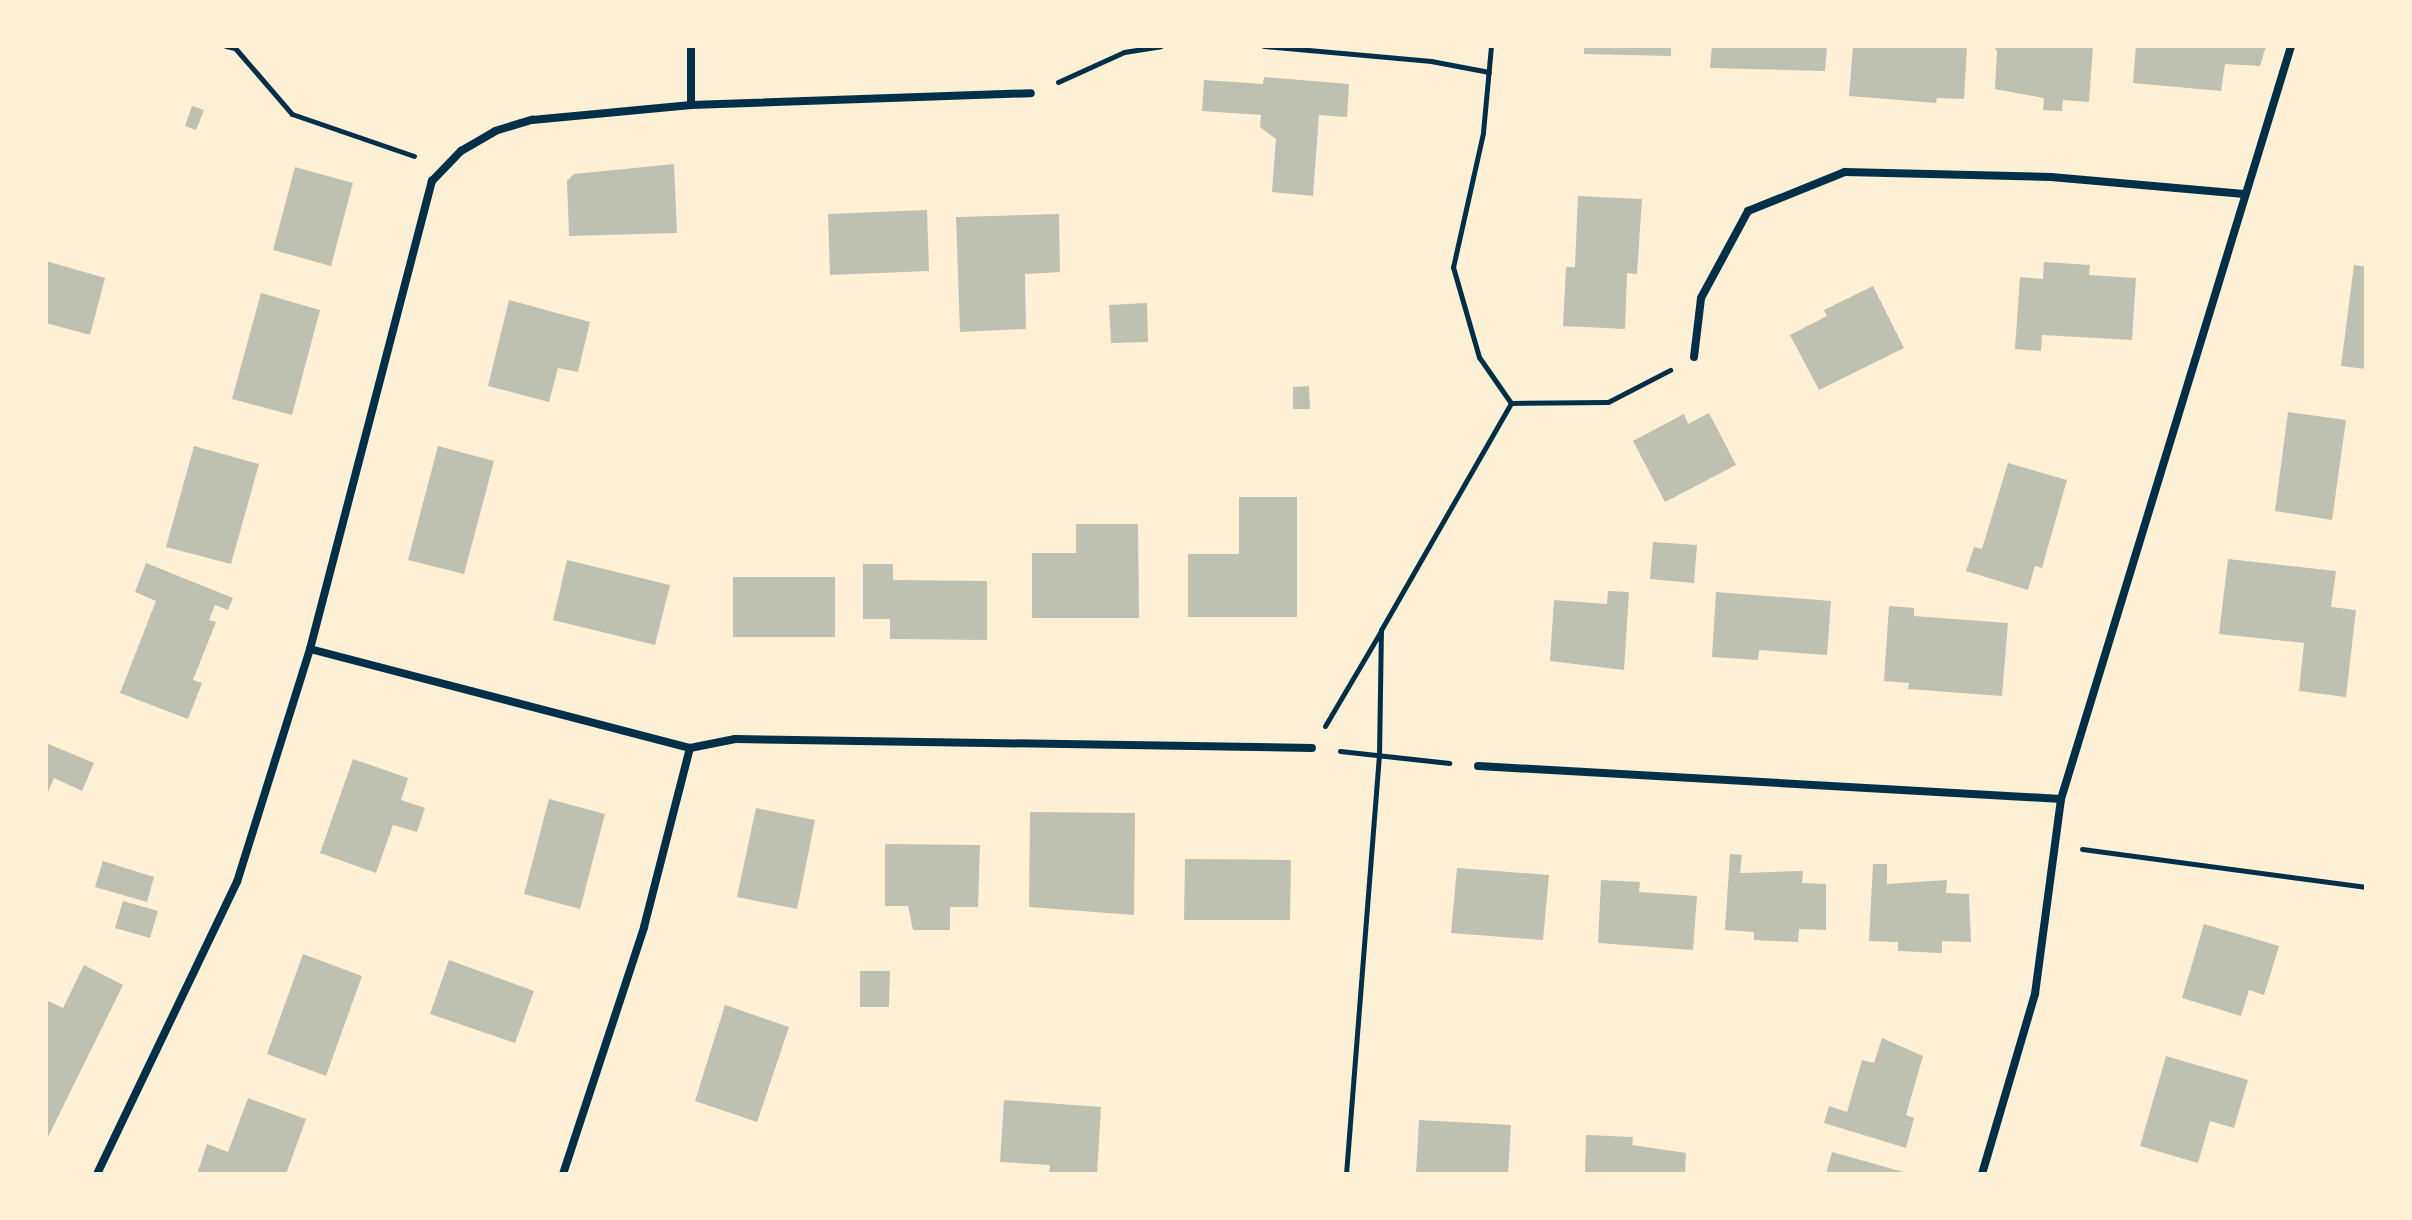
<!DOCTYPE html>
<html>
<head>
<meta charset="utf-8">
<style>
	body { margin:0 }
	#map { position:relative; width:2412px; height:1220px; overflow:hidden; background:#fdf0d5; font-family:"Playfair Display",serif }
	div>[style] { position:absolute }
	.building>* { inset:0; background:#bec0b2 }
	.path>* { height:5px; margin:-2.5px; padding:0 2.5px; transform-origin:2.5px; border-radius:2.5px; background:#003049 }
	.minor>* { height:8px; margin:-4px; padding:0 4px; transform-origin:4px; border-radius:4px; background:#003049 }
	span { translate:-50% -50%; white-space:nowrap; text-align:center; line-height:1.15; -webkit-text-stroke:8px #fdf0d5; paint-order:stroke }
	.frame { position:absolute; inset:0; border:48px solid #fdf0d5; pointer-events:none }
</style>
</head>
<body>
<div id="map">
	<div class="building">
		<i style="clip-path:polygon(1584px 46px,1671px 46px,1671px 56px,1584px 54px)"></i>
		<i style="clip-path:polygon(1712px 46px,1827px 46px,1825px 71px,1710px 68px)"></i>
		<i style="clip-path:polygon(1853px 46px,1967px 46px,1964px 99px,1937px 98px,1936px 103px,1849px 96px)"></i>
		<i style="clip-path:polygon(1993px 46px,2093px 46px,2089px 102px,2063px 100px,2062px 111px,2043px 110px,2044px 98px,1995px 89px,1997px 51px)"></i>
		<i style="clip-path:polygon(2136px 46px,2266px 46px,2260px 66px,2225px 64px,2221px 91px,2133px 83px)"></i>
		<i style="clip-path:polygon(1264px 77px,1349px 84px,1347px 117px,1319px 115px,1313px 196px,1272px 192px,1276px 139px,1260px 127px,1261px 115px,1202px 111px,1204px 80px,1263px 84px)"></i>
		<i style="clip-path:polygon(192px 106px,204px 110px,196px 130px,185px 126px)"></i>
		<i style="clip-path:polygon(674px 164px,677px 233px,569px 236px,567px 181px,574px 174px)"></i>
		<i style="clip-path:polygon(295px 167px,353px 183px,331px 266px,273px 250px)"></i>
		<i style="clip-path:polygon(1578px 196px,1642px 199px,1637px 274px,1627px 273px,1625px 329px,1563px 326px,1566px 267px,1575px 267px)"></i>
		<i style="clip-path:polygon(927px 210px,929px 271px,830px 275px,828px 214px)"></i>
		<i style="clip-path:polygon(1059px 214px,1060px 272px,1025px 274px,1026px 329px,960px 332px,956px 217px)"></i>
		<i style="clip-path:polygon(46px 261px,105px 278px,90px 335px,46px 323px)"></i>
		<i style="clip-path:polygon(2044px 262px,2090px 265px,2089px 275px,2136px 278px,2132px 340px,2042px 335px,2041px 351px,2015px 349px,2020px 277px,2043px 279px)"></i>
		<i style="clip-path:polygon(2354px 265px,2366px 267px,2366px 369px,2341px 366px)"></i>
		<i style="clip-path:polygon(1873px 286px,1904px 348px,1819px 390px,1790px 335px,1827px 316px,1824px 310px)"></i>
		<i style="clip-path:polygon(261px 293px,320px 310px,292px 415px,232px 399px)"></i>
		<i style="clip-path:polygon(509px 300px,590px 322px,578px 372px,558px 368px,549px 402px,488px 386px)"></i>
		<i style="clip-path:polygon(1147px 303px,1148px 342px,1111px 343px,1109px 305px)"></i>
		<i style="clip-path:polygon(1309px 386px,1310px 409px,1293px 409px,1293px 387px)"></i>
		<i style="clip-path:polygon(2288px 412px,2346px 420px,2332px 520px,2275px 511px)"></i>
		<i style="clip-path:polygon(1709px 413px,1736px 465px,1665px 502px,1633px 441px,1684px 414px,1688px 424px)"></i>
		<i style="clip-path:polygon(194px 446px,259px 464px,231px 564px,166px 547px)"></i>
		<i style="clip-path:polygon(438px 446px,494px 461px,464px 574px,408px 560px)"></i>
		<i style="clip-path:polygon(2008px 463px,2067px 480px,2042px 568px,2035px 566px,2028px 590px,1966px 571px,1974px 547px,1982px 549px)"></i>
		<i style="clip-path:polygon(1239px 497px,1297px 497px,1297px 617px,1188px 617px,1188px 554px,1239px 554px)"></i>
		<i style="clip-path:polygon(1076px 524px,1138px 524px,1139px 618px,1032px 618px,1032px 553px,1076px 553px)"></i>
		<i style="clip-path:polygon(1653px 542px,1697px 545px,1694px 583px,1650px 579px)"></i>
		<i style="clip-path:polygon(2228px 559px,2336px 571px,2331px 607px,2356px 610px,2346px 697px,2299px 691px,2304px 643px,2219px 634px)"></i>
		<i style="clip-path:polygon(567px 560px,670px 585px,655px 645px,553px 620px)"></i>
		<i style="clip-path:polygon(146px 563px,233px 598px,228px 610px,215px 605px,209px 620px,216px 622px,193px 680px,202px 683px,188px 719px,120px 693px,156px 601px,135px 592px)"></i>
		<i style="clip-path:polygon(863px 564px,893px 564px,893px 580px,987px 581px,987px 640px,890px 639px,890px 619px,863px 619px)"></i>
		<i style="clip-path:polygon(733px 577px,835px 577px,835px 637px,733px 637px)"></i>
		<i style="clip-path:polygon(1608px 591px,1629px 592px,1624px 670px,1550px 661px,1554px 600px,1607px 604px)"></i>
		<i style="clip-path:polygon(1716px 592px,1831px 601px,1827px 655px,1759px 650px,1758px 660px,1712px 657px)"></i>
		<i style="clip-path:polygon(1889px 606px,1914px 608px,1914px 616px,2008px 623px,2002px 696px,1908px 689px,1909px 683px,1884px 681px)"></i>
		<i style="clip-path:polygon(46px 743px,94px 763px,82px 791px,54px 778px,46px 797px)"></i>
		<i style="clip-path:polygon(353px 759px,408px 778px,401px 800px,425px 808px,417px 832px,393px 825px,376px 873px,320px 853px)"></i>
		<i style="clip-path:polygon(549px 799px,605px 814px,580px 909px,524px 894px)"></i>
		<i style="clip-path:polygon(756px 808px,815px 820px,797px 909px,737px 897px)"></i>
		<i style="clip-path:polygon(1030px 812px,1135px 813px,1134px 915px,1029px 907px)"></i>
		<i style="clip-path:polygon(885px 844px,980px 845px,978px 907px,950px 907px,950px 930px,913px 930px,908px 906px,885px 906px)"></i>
		<i style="clip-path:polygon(1730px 854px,1742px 855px,1740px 873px,1803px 871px,1802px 883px,1826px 884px,1826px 930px,1799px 929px,1798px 942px,1754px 940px,1754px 932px,1725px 930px)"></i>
		<i style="clip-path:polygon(1185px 859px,1291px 860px,1290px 920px,1184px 920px)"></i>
		<i style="clip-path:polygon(103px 861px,154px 877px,147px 902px,95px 887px)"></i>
		<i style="clip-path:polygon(1873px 864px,1887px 864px,1887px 884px,1947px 880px,1946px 893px,1969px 894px,1971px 942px,1942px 941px,1942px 953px,1898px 951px,1898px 942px,1869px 941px)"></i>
		<i style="clip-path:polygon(1457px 868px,1549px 875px,1543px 940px,1451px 933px)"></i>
		<i style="clip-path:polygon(1601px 880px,1640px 882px,1639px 892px,1697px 896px,1693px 950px,1598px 943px)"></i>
		<i style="clip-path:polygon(123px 901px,158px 911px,150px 938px,115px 928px)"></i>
		<i style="clip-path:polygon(2204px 924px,2279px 946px,2264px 995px,2249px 990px,2241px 1016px,2182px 998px)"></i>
		<i style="clip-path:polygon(303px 954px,362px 976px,326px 1076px,267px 1054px)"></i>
		<i style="clip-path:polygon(449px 960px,534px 991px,515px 1043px,430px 1014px)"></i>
		<i style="clip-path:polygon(84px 965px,123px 985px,46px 1141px,46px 1000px,63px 1008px)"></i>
		<i style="clip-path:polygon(860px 971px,890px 971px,889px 1007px,860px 1007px)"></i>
		<i style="clip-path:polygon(725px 1005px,789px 1027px,757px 1122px,695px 1101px)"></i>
		<i style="clip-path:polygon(1882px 1038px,1923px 1056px,1906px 1115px,1914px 1118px,1906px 1148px,1824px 1123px,1829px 1106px,1847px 1112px,1862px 1060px,1874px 1063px)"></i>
		<i style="clip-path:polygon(2166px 1056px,2248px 1080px,2234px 1128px,2210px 1121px,2198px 1163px,2140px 1146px)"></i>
		<i style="clip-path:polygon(248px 1098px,306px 1119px,286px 1174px,197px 1174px,207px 1144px,228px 1152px)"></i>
		<i style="clip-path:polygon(1004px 1100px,1101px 1107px,1097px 1174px,1049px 1173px,1050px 1165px,1000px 1162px)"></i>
		<i style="clip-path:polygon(1419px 1120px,1511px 1125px,1508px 1174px,1416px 1174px)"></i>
		<i style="clip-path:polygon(1586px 1135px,1633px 1137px,1632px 1145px,1686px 1153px,1685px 1173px,1585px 1174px)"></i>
		<i style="clip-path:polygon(1832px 1152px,1907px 1173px,1907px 1174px,1826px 1174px)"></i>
	</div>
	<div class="path">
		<i style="left:226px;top:46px;width:9px;rotate:13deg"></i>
		<i style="left:235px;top:48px;width:87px;rotate:49.2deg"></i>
		<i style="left:292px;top:114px;width:129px;rotate:19deg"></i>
		<i style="left:1264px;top:46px;width:168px;rotate:5.1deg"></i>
		<i style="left:1431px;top:61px;width:59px;rotate:10.7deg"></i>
		<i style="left:1491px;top:46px;width:87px;rotate:95.3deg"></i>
		<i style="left:1483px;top:133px;width:137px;rotate:102.6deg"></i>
		<i style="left:1453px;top:267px;width:94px;rotate:73.9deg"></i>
		<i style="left:1479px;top:357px;width:56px;rotate:55.2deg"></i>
		<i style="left:1058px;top:82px;width:72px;rotate:-24.4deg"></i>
		<i style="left:1124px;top:52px;width:37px;rotate:-9deg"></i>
		<i style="left:1511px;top:403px;width:97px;rotate:-0.6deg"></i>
		<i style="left:1608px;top:402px;width:70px;rotate:-27.3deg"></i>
		<i style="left:1325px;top:726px;width:110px;rotate:-59.5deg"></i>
		<i style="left:1340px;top:751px;width:110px;rotate:6.3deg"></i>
		<i style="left:2082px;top:849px;width:287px;rotate:7.6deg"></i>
		<i style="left:1346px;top:1174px;width:420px;rotate:-85.5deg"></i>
		<i style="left:1379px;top:755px;width:125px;rotate:-89.1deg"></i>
		<i style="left:1381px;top:630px;width:262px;rotate:-60.2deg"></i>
	</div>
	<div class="minor">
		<i style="left:691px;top:105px;width:59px;rotate:-90deg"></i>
		<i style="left:1694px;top:357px;width:59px;rotate:-83.2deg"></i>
		<i style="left:1701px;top:298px;width:99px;rotate:-61.6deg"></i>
		<i style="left:1748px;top:211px;width:105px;rotate:-21.9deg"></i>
		<i style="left:1845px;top:172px;width:206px;rotate:1.4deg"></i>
		<i style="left:2051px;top:177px;width:194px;rotate:5deg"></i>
		<i style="left:310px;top:649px;width:393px;rotate:14.6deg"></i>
		<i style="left:1478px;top:766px;width:584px;rotate:3.24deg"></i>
		<i style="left:97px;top:1174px;width:324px;rotate:-64.4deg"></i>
		<i style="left:237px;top:882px;width:244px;rotate:-72.6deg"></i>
		<i style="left:310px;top:649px;width:484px;rotate:-75.4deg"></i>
		<i style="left:432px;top:181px;width:42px;rotate:-46deg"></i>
		<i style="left:461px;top:151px;width:39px;rotate:-30deg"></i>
		<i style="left:495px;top:131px;width:39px;rotate:-17deg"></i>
		<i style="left:532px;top:120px;width:160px;rotate:-5.4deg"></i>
		<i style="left:691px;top:105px;width:340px;rotate:-2deg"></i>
		<i style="left:563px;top:1174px;width:260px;rotate:-71.8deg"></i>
		<i style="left:644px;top:927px;width:185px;rotate:-75.6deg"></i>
		<i style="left:690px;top:748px;width:46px;rotate:-11.3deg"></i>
		<i style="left:735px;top:739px;width:577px;rotate:0.89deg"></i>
		<i style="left:1982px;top:1174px;width:188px;rotate:-73.6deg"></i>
		<i style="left:2035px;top:994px;width:197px;rotate:-82.4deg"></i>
		<i style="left:2061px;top:799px;width:787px;rotate:-73.01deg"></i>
	</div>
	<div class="frame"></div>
</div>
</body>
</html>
